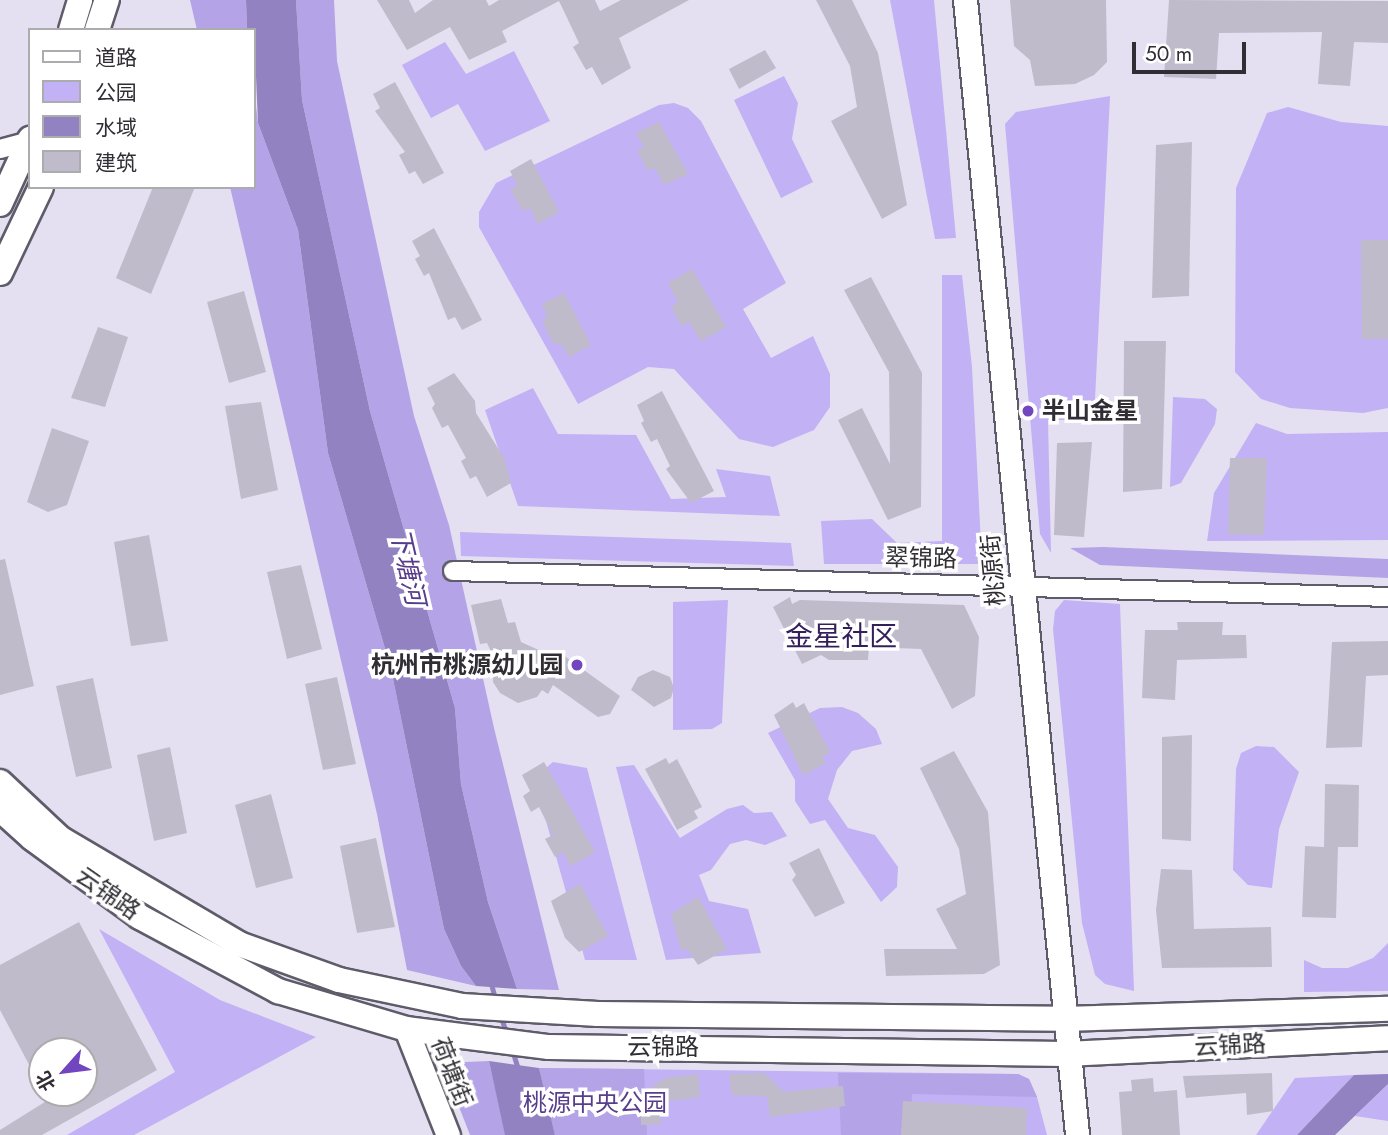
<!DOCTYPE html>
<html>
<head>
<meta charset="utf-8">
<style>
	body { margin:0 }
	#map { position:relative; width:1388px; height:1135px; overflow:hidden; background:#e4e0f1; font-family:Jost,"Noto Sans SC",sans-serif }
	div>[style] { position:absolute }
	.green>* { inset:0; background:#c2b1f4 }
	.forest>* { inset:0; background:#b5a3e7 }
	.water>* { inset:0; background:#9382c2 }
	.stream>* { height:4.5px; margin:-2.25px; padding:0 2.25px; transform-origin:2.25px; border-radius:2.25px; background:#9382c2 }
	.building>* { inset:0; background:#bfbbcb }
	.roads { filter:drop-shadow(2px 0 #5f5c6a) drop-shadow(-2px 0 #5f5c6a) drop-shadow(0 2px #5f5c6a) drop-shadow(0 -2px #5f5c6a) }
	.minor>* { height:18px; margin:-9px; padding:0 9px; transform-origin:9px; border-radius:9px; background:#fff }
	.tertiary>* { height:23px; margin:-11.5px; padding:0 11.5px; transform-origin:11.5px; border-radius:11.5px; background:#fff }
	.secondary>* { height:24px; margin:-12px; padding:0 12px; transform-origin:12px; border-radius:12px; background:#fff }
	.dots>* { width:19px; height:19px; translate:-50% -50%; box-sizing:border-box; border:4px solid #fff; border-radius:50% }
	span { translate:-50% -50%; white-space:nowrap; text-align:center; line-height:1.15; -webkit-text-stroke:7px #fff; paint-order:stroke }
	.poi-label { font-size:24px; color:#302e34; font-weight:700 }
	.left { translate:0 -50%; text-align:left }
	.right { translate:-100% -50%; text-align:right }
	.street-label { font-size:24px; color:#302e34 }
	.park-label { font-size:24px; color:#573d8c }
	.water-label { font-size:26px; color:#563c8b; font-style:italic }
	.quarter-label { font-size:28px; color:#331f59 }
	.legend { position:absolute; left:28px; top:28px; width:228px; height:161px; box-sizing:border-box; background:#fff; border:2px solid #acabae; margin:0; padding:9px 12px; list-style:none; font-size:21px; color:#302e34 }
	.legend li { display:flex; align-items:center; gap:14px; height:35px }
	.legend b { width:35px; border:2px solid #acabae }
	.north { position:absolute; left:28px; top:1037px; width:70px; height:70px; box-sizing:border-box; background:#fff; border:2px solid #acabae; border-radius:50%; rotate:242deg; font-size:19px; font-weight:700; line-height:28px; text-align:center; color:#302e34 }
	.north::after { content:''; display:block; margin:auto; width:24px; height:32px; background:#7246bf; clip-path:polygon(50% 0,100% 100%,50% 72%,0 100%) }
	.scale { position:absolute; left:1132px; top:42px; width:114px; height:32px; box-sizing:border-box; border:4px solid #302e34; border-top:0; padding-left:9px; font-size:21px; line-height:24px; white-space:nowrap; color:#302e34; -webkit-text-stroke:5px #fff; paint-order:stroke }
</style>
</head>
<body>
<div id="map">
	<div class="green">
		<i style="clip-path:polygon(890px 0,934px 0,956px 238px,935px 239px)"></i>
		<i style="clip-path:polygon(445px 42px,466px 74px,514px 51px,550px 121px,485px 151px,458px 104px,431px 118px,402px 65px)"></i>
		<i style="clip-path:polygon(784px 76px,798px 103px,792px 139px,813px 182px,781px 198px,734px 100px)"></i>
		<i style="clip-path:polygon(1110px 96px,1094px 420px,1048px 420px,1051px 553px,1040px 534px,1005px 124px,1016px 112px)"></i>
		<i style="clip-path:polygon(674px 103px,688px 108px,701px 121px,786px 283px,743px 309px,771px 358px,813px 336px,830px 374px,830px 407px,814px 430px,773px 447px,739px 439px,674px 369px,648px 367px,578px 404px,479px 227px,479px 212px,496px 183px,659px 105px)"></i>
		<i style="clip-path:polygon(1288px 107px,1341px 122px,1388px 126px,1388px 408px,1363px 413px,1290px 408px,1261px 399px,1235px 372px,1236px 188px,1267px 113px)"></i>
		<i style="clip-path:polygon(942px 275px,962px 275px,972px 367px,982px 564px,824px 564px,821px 521px,872px 519px,897px 543px,942px 541px)"></i>
		<i style="clip-path:polygon(533px 388px,558px 434px,636px 435px,671px 499px,726px 497px,716px 469px,770px 476px,780px 516px,518px 506px,485px 410px)"></i>
		<i style="clip-path:polygon(1173px 397px,1205px 399px,1217px 409px,1215px 424px,1181px 483px,1170px 487px)"></i>
		<i style="clip-path:polygon(1256px 423px,1287px 434px,1388px 432px,1388px 540px,1207px 541px,1214px 493px)"></i>
		<i style="clip-path:polygon(460px 532px,791px 543px,794px 566px,461px 556px)"></i>
		<i style="clip-path:polygon(728px 600px,722px 723px,712px 729px,673px 730px,673px 602px)"></i>
		<i style="clip-path:polygon(1064px 600px,1120px 604px,1134px 991px,1105px 984px,1095px 975px,1082px 923px,1053px 629px,1055px 611px)"></i>
		<i style="clip-path:polygon(842px 707px,858px 713px,876px 729px,882px 744px,852px 751px,837px 770px,828px 799px,848px 828px,875px 835px,898px 867px,897px 887px,881px 902px,825px 820px,810px 824px,795px 801px,795px 780px,768px 733px,820px 708px)"></i>
		<i style="clip-path:polygon(1256px 746px,1274px 747px,1299px 772px,1279px 829px,1272px 888px,1248px 885px,1233px 870px,1236px 769px,1241px 753px)"></i>
		<i style="clip-path:polygon(553px 762px,587px 768px,637px 960px,585px 960px,534px 778px)"></i>
		<i style="clip-path:polygon(634px 765px,680px 838px,727px 809px,743px 805px,754px 813px,772px 812px,787px 836px,765px 845px,746px 840px,730px 844px,711px 870px,699px 875px,709px 901px,748px 909px,761px 953px,666px 960px,616px 767px)"></i>
		<i style="clip-path:polygon(99px 929px,220px 1000px,316px 1037px,134px 1135px,67px 1135px,175px 1072px)"></i>
		<i style="clip-path:polygon(1388px 943px,1388px 991px,1304px 992px,1304px 960px,1322px 968px,1348px 968px,1373px 958px)"></i>
		<i style="clip-path:polygon(539px 1068px,1018px 1074px,1029px 1079px,1037px 1097px,1047px 1135px,555px 1135px)"></i>
		<i style="clip-path:polygon(1354px 1075px,1297px 1135px,1256px 1135px,1295px 1078px)"></i>
		<i style="clip-path:polygon(1388px 1084px,1388px 1121px,1355px 1116px)"></i>
	</div>
	<div class="forest">
		<i style="clip-path:polygon(190px 0,246px 0,247px 30px,197px 30px)"></i>
		<i style="clip-path:polygon(296px 0,334px 0,337px 61px,414px 416px,449px 525px,494px 728px,559px 990px,517px 989px,488px 902px,461px 784px,455px 708px,370px 411px,302px 100px)"></i>
		<i style="clip-path:polygon(254px 90px,258px 123px,298px 230px,328px 453px,391px 669px,444px 929px,461px 966px,476px 986px,407px 970px,377px 814px,230px 187px,254px 187px)"></i>
		<i style="clip-path:polygon(1103px 547px,1388px 559px,1388px 578px,1100px 565px,1070px 548px)"></i>
		<i style="clip-path:polygon(489px 1061px,506px 1135px,470px 1135px,442px 1063px)"></i>
		<i style="clip-path:polygon(539px 1068px,644px 1069px,647px 1135px,555px 1135px)"></i>
		<i style="clip-path:polygon(838px 1073px,1018px 1074px,1029px 1079px,1037px 1097px,912px 1094px,910px 1135px,841px 1135px)"></i>
	</div>
	<div class="water">
		<i style="clip-path:polygon(246px 0,296px 0,302px 100px,370px 411px,455px 708px,461px 784px,488px 902px,517px 989px,476px 986px,461px 966px,444px 929px,391px 669px,328px 453px,298px 230px,258px 123px,254px 30px,247px 30px)"></i>
		<i style="clip-path:polygon(489px 1061px,539px 1068px,555px 1135px,505px 1135px)"></i>
		<i style="clip-path:polygon(1388px 1074px,1388px 1084px,1335px 1135px,1297px 1135px,1354px 1075px)"></i>
	</div>
	<div class="stream">
		<i style="left:491px;top:982px;width:20px;rotate:75deg"></i>
		<i style="left:501px;top:1016px;width:19px;rotate:72deg"></i>
		<i style="left:512px;top:1049px;width:19px;rotate:72deg"></i>
	</div>
	<div class="building">
		<i style="clip-path:polygon(377px 0,409px 0,415px 13px,433px 0,486px 0,489px 6px,499px 0,595px 0,600px 11px,621px 0,689px 0,619px 38px,631px 68px,602px 85px,592px 67px,586px 70px,573px 47px,579px 43px,559px 1px,502px 31px,507px 42px,469px 60px,450px 27px,407px 50px)"></i>
		<i style="clip-path:polygon(816px 0,852px 0,878px 53px,907px 205px,882px 219px,831px 121px,857px 107px,850px 66px)"></i>
		<i style="clip-path:polygon(1010px 0,1106px 0,1107px 62px,1094px 75px,1075px 84px,1035px 86px,1030px 60px,1014px 46px)"></i>
		<i style="clip-path:polygon(1169px 0,1388px 1px,1388px 43px,1354px 42px,1350px 86px,1318px 84px,1322px 32px,1219px 33px,1216px 79px,1164px 77px)"></i>
		<i style="clip-path:polygon(765px 50px,776px 68px,739px 89px,729px 69px)"></i>
		<i style="clip-path:polygon(395px 82px,444px 173px,423px 184px,415px 171px,409px 174px,399px 155px,405px 152px,375px 111px,380px 108px,373px 94px)"></i>
		<i style="clip-path:polygon(659px 122px,688px 174px,664px 185px,655px 168px,648px 171px,637px 150px,644px 147px,636px 133px)"></i>
		<i style="clip-path:polygon(1192px 142px,1189px 296px,1152px 298px,1156px 145px)"></i>
		<i style="clip-path:polygon(531px 159px,559px 212px,538px 224px,530px 208px,523px 211px,510px 189px,518px 186px,510px 171px)"></i>
		<i style="clip-path:polygon(153px 187px,195px 187px,151px 294px,116px 278px)"></i>
		<i style="clip-path:polygon(434px 228px,482px 320px,462px 330px,455px 317px,448px 320px,429px 273px,424px 276px,415px 259px,420px 256px,412px 241px)"></i>
		<i style="clip-path:polygon(1361px 240px,1388px 240px,1388px 339px,1362px 339px)"></i>
		<i style="clip-path:polygon(692px 269px,726px 327px,701px 341px,689px 322px,682px 326px,671px 307px,678px 302px,668px 283px)"></i>
		<i style="clip-path:polygon(871px 277px,922px 373px,921px 507px,888px 520px,838px 420px,862px 408px,890px 464px,889px 372px,844px 290px)"></i>
		<i style="clip-path:polygon(244px 291px,266px 372px,229px 383px,207px 302px)"></i>
		<i style="clip-path:polygon(564px 293px,591px 345px,569px 357px,562px 345px,553px 343px,543px 322px,547px 316px,542px 304px)"></i>
		<i style="clip-path:polygon(98px 327px,128px 337px,105px 407px,71px 398px)"></i>
		<i style="clip-path:polygon(1124px 341px,1166px 341px,1162px 489px,1123px 492px)"></i>
		<i style="clip-path:polygon(454px 373px,475px 401px,476px 413px,504px 458px,511px 483px,487px 497px,476px 476px,470px 479px,461px 461px,466px 458px,448px 425px,442px 428px,432px 408px,435px 404px,427px 388px)"></i>
		<i style="clip-path:polygon(662px 391px,714px 491px,691px 503px,666px 469px,670px 466px,657px 439px,651px 442px,641px 423px,644px 421px,637px 405px)"></i>
		<i style="clip-path:polygon(261px 402px,278px 490px,241px 499px,225px 406px)"></i>
		<i style="clip-path:polygon(52px 428px,89px 441px,67px 505px,48px 512px,27px 502px)"></i>
		<i style="clip-path:polygon(1092px 442px,1084px 537px,1054px 535px,1057px 443px)"></i>
		<i style="clip-path:polygon(1230px 458px,1267px 458px,1264px 535px,1228px 534px)"></i>
		<i style="clip-path:polygon(149px 535px,168px 641px,131px 646px,114px 542px)"></i>
		<i style="clip-path:polygon(5px 559px,34px 686px,0 695px,0 560px)"></i>
		<i style="clip-path:polygon(301px 565px,322px 649px,287px 659px,267px 572px)"></i>
		<i style="clip-path:polygon(790px 597px,792px 604px,800px 600px,964px 605px,979px 637px,975px 696px,952px 709px,921px 649px,869px 647px,868px 660px,829px 660px,821px 655px,802px 664px,773px 607px)"></i>
		<i style="clip-path:polygon(501px 599px,508px 623px,515px 622px,521px 642px,552px 656px,556px 650px,620px 696px,610px 714px,598px 717px,553px 685px,548px 694px,542px 690px,537px 697px,518px 703px,500px 693px,493px 682px,494px 658px,487px 643px,480px 644px,471px 605px)"></i>
		<i style="clip-path:polygon(1177px 622px,1223px 622px,1222px 635px,1246px 635px,1247px 658px,1177px 660px,1175px 700px,1142px 698px,1145px 630px,1178px 630px)"></i>
		<i style="clip-path:polygon(1388px 641px,1388px 675px,1366px 676px,1362px 747px,1326px 748px,1332px 642px)"></i>
		<i style="clip-path:polygon(653px 670px,670px 677px,674px 688px,671px 698px,654px 707px,631px 690px,638px 677px)"></i>
		<i style="clip-path:polygon(337px 677px,356px 764px,323px 770px,305px 684px)"></i>
		<i style="clip-path:polygon(93px 678px,112px 768px,76px 777px,56px 686px)"></i>
		<i style="clip-path:polygon(793px 702px,796px 708px,804px 703px,830px 752px,822px 757px,826px 763px,803px 775px,774px 715px)"></i>
		<i style="clip-path:polygon(1192px 735px,1191px 841px,1162px 839px,1162px 737px)"></i>
		<i style="clip-path:polygon(170px 747px,187px 833px,154px 841px,137px 755px)"></i>
		<i style="clip-path:polygon(954px 751px,988px 812px,1000px 965px,984px 974px,886px 976px,884px 949px,957px 949px,936px 909px,966px 894px,959px 849px,920px 768px)"></i>
		<i style="clip-path:polygon(666px 758px,669px 764px,677px 759px,702px 807px,694px 811px,698px 818px,677px 830px,645px 769px)"></i>
		<i style="clip-path:polygon(544px 762px,595px 852px,571px 866px,563px 852px,555px 857px,545px 839px,553px 835px,539px 807px,531px 812px,523px 796px,530px 791px,522px 775px)"></i>
		<i style="clip-path:polygon(1325px 784px,1359px 785px,1358px 847px,1338px 847px,1336px 918px,1302px 917px,1305px 846px,1324px 847px)"></i>
		<i style="clip-path:polygon(271px 794px,293px 878px,256px 888px,235px 805px)"></i>
		<i style="clip-path:polygon(376px 838px,395px 927px,357px 933px,340px 846px)"></i>
		<i style="clip-path:polygon(819px 848px,845px 903px,815px 917px,792px 880px,796px 875px,789px 863px)"></i>
		<i style="clip-path:polygon(1161px 869px,1192px 870px,1194px 929px,1271px 927px,1272px 967px,1162px 968px,1156px 910px)"></i>
		<i style="clip-path:polygon(580px 884px,608px 936px,579px 952px,565px 938px,551px 901px)"></i>
		<i style="clip-path:polygon(698px 897px,727px 949px,698px 965px,688px 950px,681px 949px,671px 914px)"></i>
		<i style="clip-path:polygon(79px 922px,157px 1070px,42px 1135px,0 1135px,0 1130px,48px 1100px,44px 1093px,84px 1093px,84px 1051px,42px 1051px,42px 1089px,0 1010px,0 965px)"></i>
		<i style="clip-path:polygon(764px 1073px,784px 1092px,843px 1086px,845px 1106px,770px 1117px,767px 1096px,732px 1095px,729px 1074px)"></i>
		<i style="clip-path:polygon(1272px 1073px,1273px 1111px,1247px 1115px,1246px 1093px,1186px 1098px,1183px 1076px)"></i>
		<i style="clip-path:polygon(698px 1074px,700px 1097px,661px 1102px,661px 1124px,641px 1125px,640px 1101px,646px 1091px,665px 1078px)"></i>
		<i style="clip-path:polygon(1153px 1078px,1154px 1092px,1177px 1090px,1180px 1135px,1122px 1135px,1119px 1092px,1132px 1091px,1131px 1080px)"></i>
		<i style="clip-path:polygon(903px 1101px,1027px 1108px,1026px 1135px,901px 1135px)"></i>
	</div>
	<div class="roads">
		<div class="minor">
			<i style="left:0;top:149px;width:30px;rotate:-15deg"></i>
			<i style="left:453px;top:571px;width:935px;rotate:1.59deg"></i>
		</div>
		<div class="tertiary">
			<i style="left:965px;top:0;width:1141px;rotate:84.36deg"></i>
			<i style="left:406px;top:1029px;width:114px;rotate:68.4deg"></i>
		</div>
		<div class="secondary">
			<i style="left:71px;top:30px;width:31px;rotate:-73deg"></i>
			<i style="left:97px;top:30px;width:32px;rotate:-72deg"></i>
			<i style="left:0;top:204px;width:72px;rotate:-65.2deg"></i>
			<i style="left:0;top:273px;width:95px;rotate:-64.5deg"></i>
			<i style="left:0;top:782px;width:83px;rotate:43.1deg"></i>
			<i style="left:61px;top:839px;width:207px;rotate:30.5deg"></i>
			<i style="left:239px;top:944px;width:106px;rotate:19.8deg"></i>
			<i style="left:339px;top:980px;width:126px;rotate:11.9deg"></i>
			<i style="left:462px;top:1006px;width:136px;rotate:3.4deg"></i>
			<i style="left:598px;top:1014px;width:464px;rotate:0.6deg"></i>
			<i style="left:1062px;top:1019px;width:326px;rotate:-1.8deg"></i>
			<i style="left:0;top:809px;width:43px;rotate:42.2deg"></i>
			<i style="left:32px;top:838px;width:134px;rotate:36.2deg"></i>
			<i style="left:140px;top:917px;width:157px;rotate:28.2deg"></i>
			<i style="left:278px;top:991px;width:134px;rotate:16.5deg"></i>
			<i style="left:406px;top:1029px;width:144px;rotate:7.2deg"></i>
			<i style="left:549px;top:1047px;width:517px;rotate:0.78deg"></i>
			<i style="left:1066px;top:1054px;width:322px;rotate:-2.8deg"></i>
		</div>
	</div>
	<div class="dots">
		<i style="left:1028px;top:411px;background:#7246bf"></i>
		<i style="left:577px;top:665px;background:#7246bf"></i>
	</div>
	<div class="poi-label">
		<span class="left" style="left:1042px;top:411px">半山金星</span>
		<span class="right" style="left:563px;top:665px">杭州市桃源幼儿园</span>
	</div>
	<div class="street-label">
		<span style="left:921px;top:558px;rotate:1deg">翠锦路</span>
		<span style="left:993px;top:570px;rotate:-95deg">桃源街</span>
		<span style="left:108px;top:893px;rotate:35deg">云锦路</span>
		<span style="left:1230px;top:1045px;rotate:-3deg">云锦路</span>
		<span style="left:663px;top:1047px">云锦路</span>
		<span style="left:452px;top:1072px;rotate:69deg">荷塘街</span>
	</div>
	<div class="park-label">
		<span style="left:595px;top:1103px">桃源中央公园</span>
	</div>
	<div class="water-label">
		<span style="left:407px;top:567px;rotate:77deg">下塘河</span>
	</div>
	<div class="quarter-label">
		<span style="left:841px;top:637px">金星社区</span>
	</div>
	<ul class="legend">
	<li><b style="height:9px;background:#fff"></b>道路</li>
	<li><b style="height:19px;background:#c2b1f4"></b>公园</li>
	<li><b style="height:19px;background:#9382c2"></b>水域</li>
	<li><b style="height:19px;background:#bfbbcb"></b>建筑</li>
	</ul>
	<div class="north">北</div>
	<div class="scale">50 m</div>
</div>
</body>
</html>
